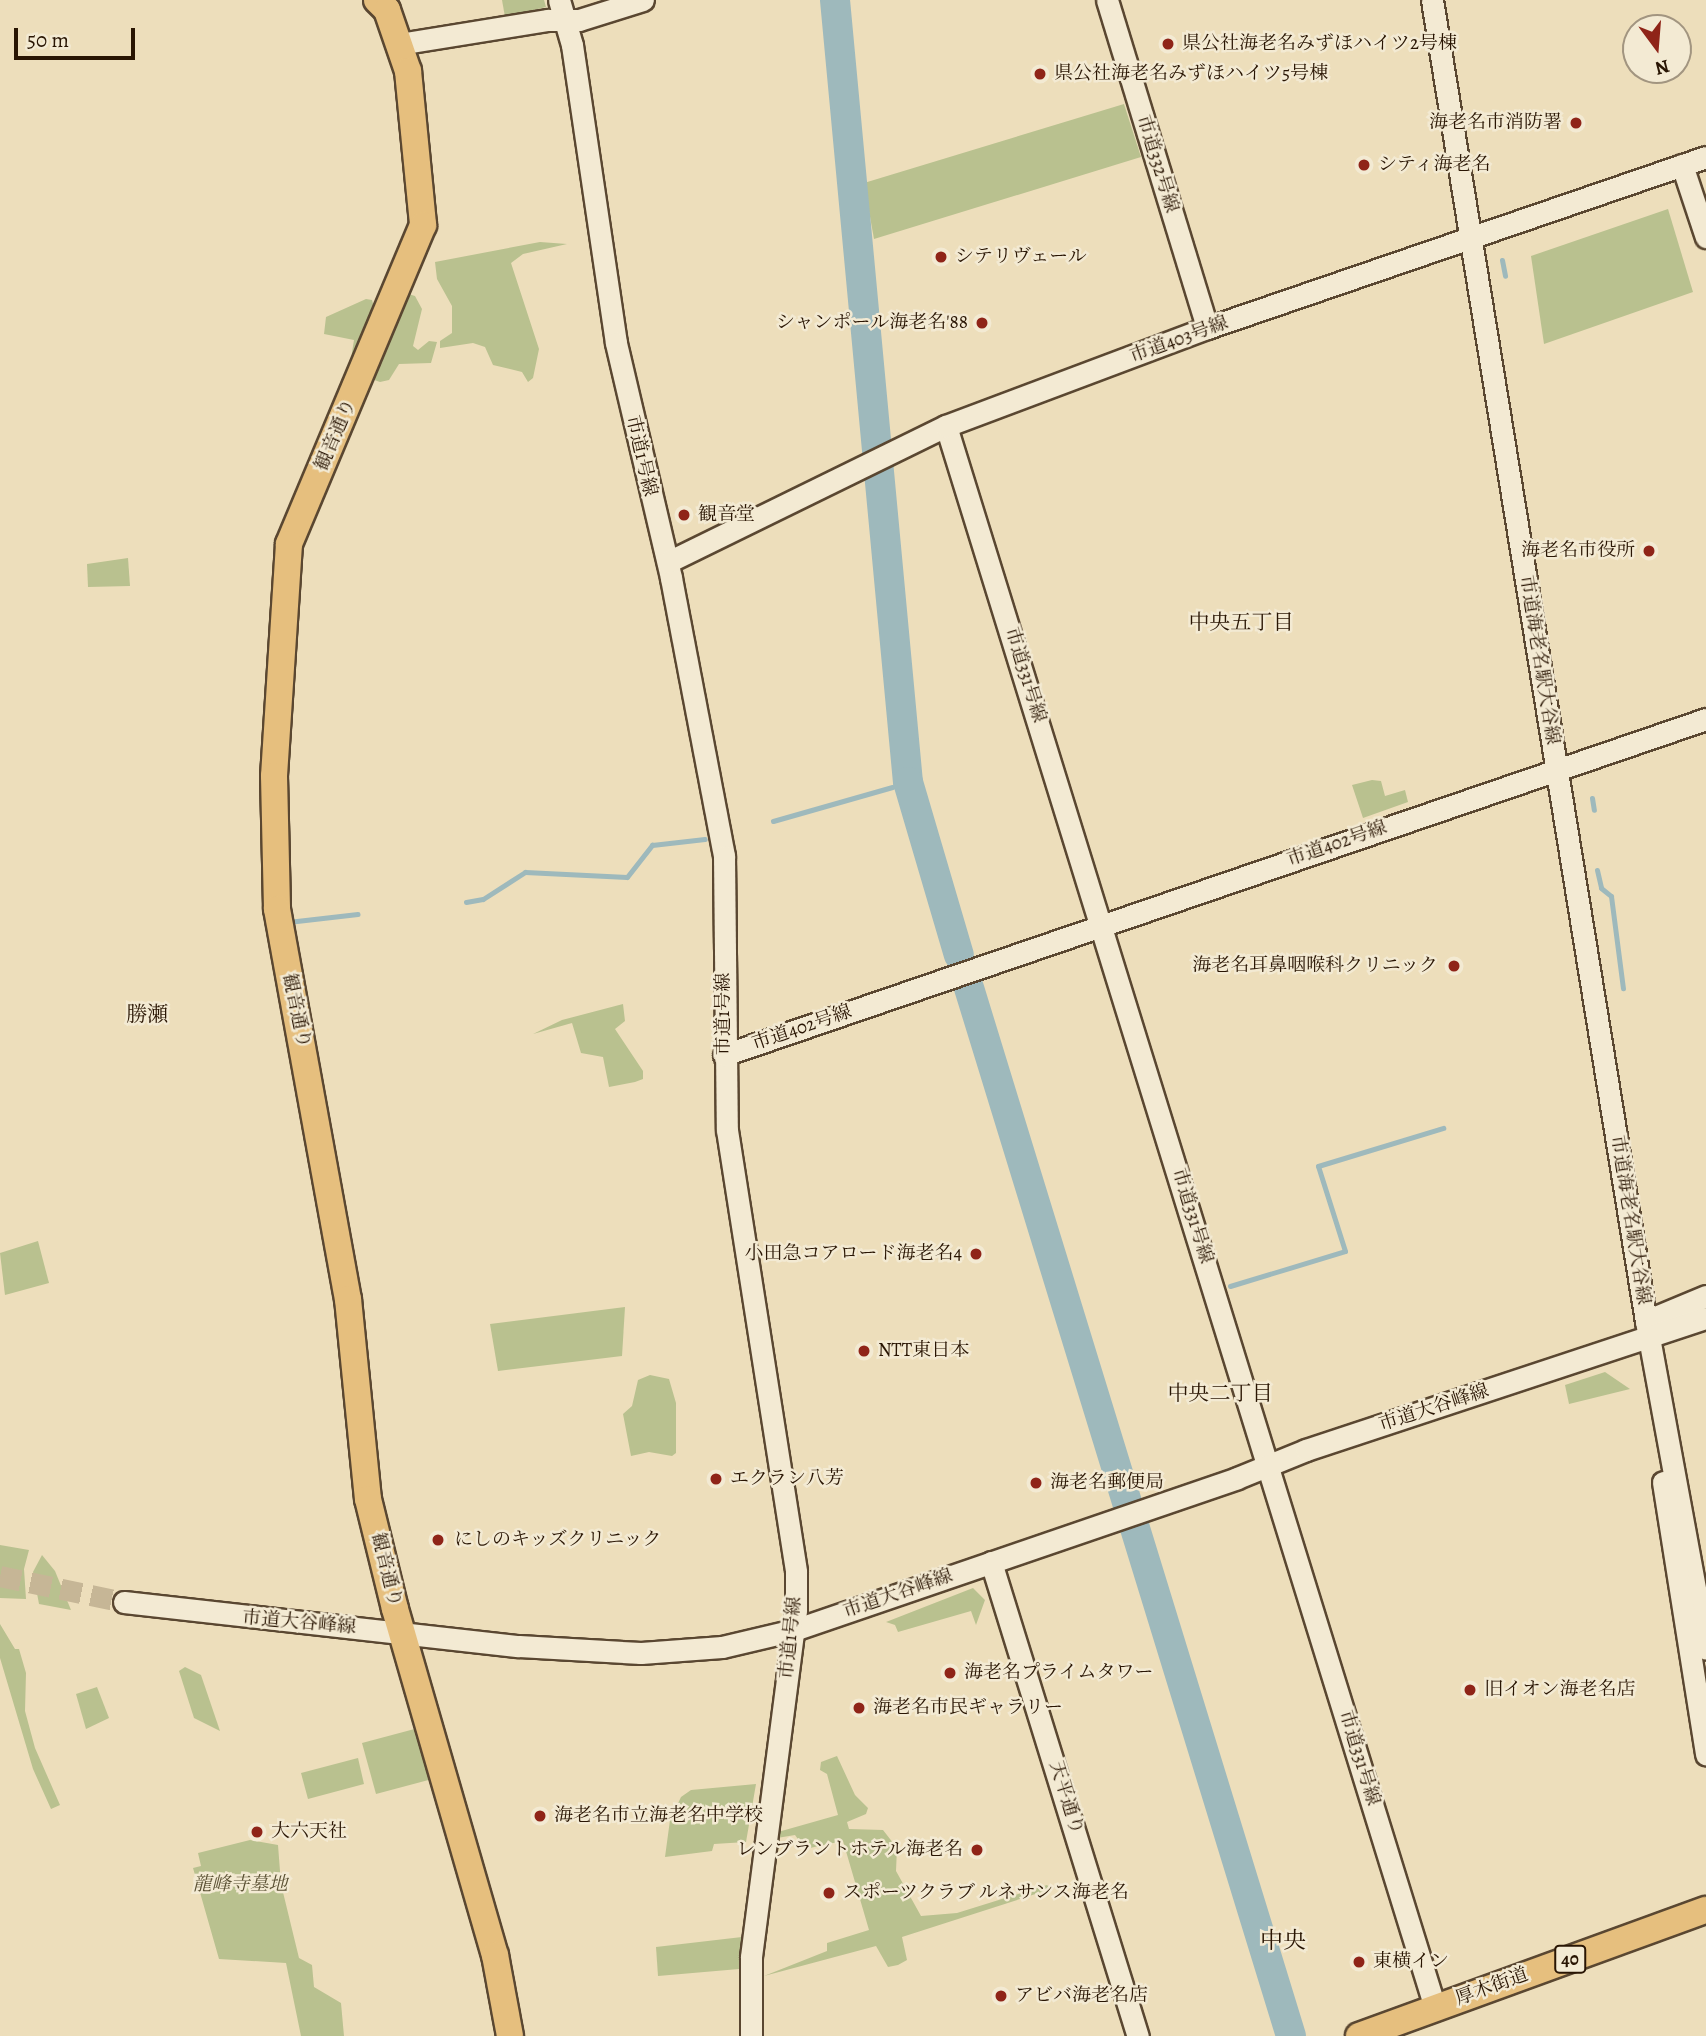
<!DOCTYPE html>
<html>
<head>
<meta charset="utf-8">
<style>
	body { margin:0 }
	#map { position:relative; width:1706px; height:2036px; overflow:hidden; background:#eddebb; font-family:Alegreya,"Noto Serif JP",serif }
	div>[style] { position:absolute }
	.green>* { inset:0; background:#b9c18f }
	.stream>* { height:5px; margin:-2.5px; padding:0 2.5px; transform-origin:2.5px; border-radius:2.5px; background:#9eb9bc }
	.river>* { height:30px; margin:-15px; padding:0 15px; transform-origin:15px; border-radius:15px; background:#9eb9bc }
	.minor-tunnel>* { height:21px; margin-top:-10.5px; transform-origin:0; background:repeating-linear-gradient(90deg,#c6b696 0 21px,transparent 0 31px) }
	.roads { filter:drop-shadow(2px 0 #5a4731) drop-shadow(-2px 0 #5a4731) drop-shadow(0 2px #5a4731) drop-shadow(0 -2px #5a4731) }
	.minor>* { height:21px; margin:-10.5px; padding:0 10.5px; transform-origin:10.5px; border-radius:10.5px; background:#f3ead3 }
	.major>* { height:26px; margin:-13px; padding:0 13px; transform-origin:13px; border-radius:13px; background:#e6bf7e }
	.dots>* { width:19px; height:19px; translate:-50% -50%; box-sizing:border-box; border:4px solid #f3ead3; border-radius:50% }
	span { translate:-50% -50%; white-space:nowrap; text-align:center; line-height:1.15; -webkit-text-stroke:5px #f3ead3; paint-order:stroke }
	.shield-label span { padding:2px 5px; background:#f3ead3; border:2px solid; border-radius:5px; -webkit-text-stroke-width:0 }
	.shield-label { font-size:18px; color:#291503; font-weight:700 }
	.poi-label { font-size:19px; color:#291503 }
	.left { translate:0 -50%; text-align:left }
	.right { translate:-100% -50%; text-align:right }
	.street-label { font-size:19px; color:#291503 }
	.park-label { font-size:19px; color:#5b5134; font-style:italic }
	.neighbourhood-label { font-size:21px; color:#291503 }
	.quarter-label { font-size:23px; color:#291503 }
	.north { position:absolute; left:1622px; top:14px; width:70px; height:70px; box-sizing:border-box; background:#f3ead3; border:2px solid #a29580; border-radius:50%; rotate:164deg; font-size:19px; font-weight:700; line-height:28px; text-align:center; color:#291503 }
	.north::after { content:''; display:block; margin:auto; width:24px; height:32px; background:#8f2418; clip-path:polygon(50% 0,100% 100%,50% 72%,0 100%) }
	.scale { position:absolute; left:14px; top:28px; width:121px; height:32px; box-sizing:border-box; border:4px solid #291503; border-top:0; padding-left:9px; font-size:21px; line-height:24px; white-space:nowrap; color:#291503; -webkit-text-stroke:5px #f3ead3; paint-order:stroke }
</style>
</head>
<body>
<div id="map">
	<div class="green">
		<i style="clip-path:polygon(502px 0,544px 0,546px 7px,505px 17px)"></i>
		<i style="clip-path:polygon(1124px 104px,1141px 157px,874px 239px,864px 183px)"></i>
		<i style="clip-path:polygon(1668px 209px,1693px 292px,1544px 344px,1531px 256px)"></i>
		<i style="clip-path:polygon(540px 242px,567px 244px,523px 254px,511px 263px,539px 349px,533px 378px,528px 382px,522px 372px,493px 365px,485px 347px,473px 343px,440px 348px,440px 341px,452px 333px,452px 306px,437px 279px,435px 262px)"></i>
		<i style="clip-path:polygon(405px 293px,415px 296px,422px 309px,413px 346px,418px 350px,429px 341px,437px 342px,431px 363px,399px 364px,389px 380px,380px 382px,349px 371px,354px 340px,324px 334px,326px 317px,366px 299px,372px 300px,377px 319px)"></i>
		<i style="clip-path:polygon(128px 558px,130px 586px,88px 587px,87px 564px)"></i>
		<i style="clip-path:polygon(1372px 780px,1381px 781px,1385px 796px,1405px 790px,1408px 802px,1363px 818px,1352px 785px)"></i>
		<i style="clip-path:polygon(623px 1004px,625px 1021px,615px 1029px,643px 1071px,643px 1079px,635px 1082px,609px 1087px,603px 1057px,581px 1053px,572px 1023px,533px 1034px,562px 1020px)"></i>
		<i style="clip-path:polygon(38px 1241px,49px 1283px,5px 1295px,0 1253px)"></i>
		<i style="clip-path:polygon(625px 1307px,622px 1356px,498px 1371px,490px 1324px)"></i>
		<i style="clip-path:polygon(1605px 1372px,1630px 1389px,1569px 1404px,1565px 1385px)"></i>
		<i style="clip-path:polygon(650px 1375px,669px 1379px,676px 1403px,676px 1453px,672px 1456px,649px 1452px,631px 1456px,623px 1414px,632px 1406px,638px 1380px)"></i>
		<i style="clip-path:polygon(0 1545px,29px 1550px,24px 1569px,26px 1599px,0 1598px)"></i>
		<i style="clip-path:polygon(42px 1555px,55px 1571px,71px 1610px,39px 1604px,33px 1572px)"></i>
		<i style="clip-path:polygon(973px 1588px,985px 1600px,976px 1625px,971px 1611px,898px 1632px,895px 1625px,886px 1622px)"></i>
		<i style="clip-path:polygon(0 1624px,15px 1649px,19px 1649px,26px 1673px,25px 1711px,35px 1748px,60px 1805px,51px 1809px,33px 1769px,0 1658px)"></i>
		<i style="clip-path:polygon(185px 1667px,201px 1675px,220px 1731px,194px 1718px,179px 1671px)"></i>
		<i style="clip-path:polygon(97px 1687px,109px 1718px,86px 1729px,76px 1694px)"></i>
		<i style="clip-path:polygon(422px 1727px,436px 1778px,376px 1794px,362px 1743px)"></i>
		<i style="clip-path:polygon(837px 1756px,855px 1795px,868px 1808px,866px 1814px,847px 1822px,849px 1829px,883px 1830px,897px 1848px,896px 1871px,921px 1916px,957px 1913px,1047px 1885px,1051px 1889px,902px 1937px,907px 1960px,898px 1965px,888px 1967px,876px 1946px,764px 1976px,827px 1951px,827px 1943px,869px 1930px,843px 1841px,805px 1849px,795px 1835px,777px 1838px,778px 1832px,838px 1815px,827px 1774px,820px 1770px,821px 1762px)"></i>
		<i style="clip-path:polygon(358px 1758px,364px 1784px,308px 1799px,301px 1773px)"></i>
		<i style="clip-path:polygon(756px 1784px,746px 1842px,714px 1844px,712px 1851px,665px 1857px,670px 1820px,681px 1797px,691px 1790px)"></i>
		<i style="clip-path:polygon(250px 1840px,278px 1845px,281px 1884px,299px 1958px,312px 1965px,314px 1987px,341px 2003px,344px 2036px,301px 2036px,286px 1963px,219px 1959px,193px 1868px,201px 1866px,198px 1853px)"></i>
		<i style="clip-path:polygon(742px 1937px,739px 1969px,658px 1976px,656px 1947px)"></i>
	</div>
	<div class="stream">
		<i style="left:1502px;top:260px;width:16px;rotate:79deg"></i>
		<i style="left:1592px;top:798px;width:12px;rotate:81deg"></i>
		<i style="left:773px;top:821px;width:124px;rotate:-15.9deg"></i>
		<i style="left:1597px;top:870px;width:18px;rotate:77deg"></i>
		<i style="left:1601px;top:888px;width:13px;rotate:39deg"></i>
		<i style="left:1611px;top:896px;width:93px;rotate:82.6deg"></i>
		<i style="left:466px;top:902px;width:17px;rotate:-10deg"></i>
		<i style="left:483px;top:899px;width:50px;rotate:-32.7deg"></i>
		<i style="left:525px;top:872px;width:102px;rotate:2.8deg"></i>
		<i style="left:627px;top:877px;width:41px;rotate:-52deg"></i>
		<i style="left:652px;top:845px;width:53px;rotate:-6.5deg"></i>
		<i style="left:288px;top:922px;width:70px;rotate:-6.5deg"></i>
		<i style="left:1230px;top:1286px;width:120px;rotate:-16.9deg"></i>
		<i style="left:1345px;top:1251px;width:89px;rotate:-107.6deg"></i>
		<i style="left:1318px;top:1166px;width:131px;rotate:-16.9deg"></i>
	</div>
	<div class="river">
		<i style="left:835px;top:0;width:785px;rotate:84.67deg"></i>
		<i style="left:908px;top:782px;width:180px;rotate:73.6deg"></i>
		<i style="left:969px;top:988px;width:1096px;rotate:72.92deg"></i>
	</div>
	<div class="minor-tunnel">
		<i style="left:0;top:1576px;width:127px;rotate:11.8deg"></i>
	</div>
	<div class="roads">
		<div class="minor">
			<i style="left:559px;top:0;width:47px;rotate:73.9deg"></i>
			<i style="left:572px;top:45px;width:301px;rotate:81.6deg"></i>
			<i style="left:616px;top:343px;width:241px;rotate:76.8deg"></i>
			<i style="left:671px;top:578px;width:283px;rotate:79.2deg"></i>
			<i style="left:724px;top:856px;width:274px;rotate:89.4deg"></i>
			<i style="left:727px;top:1130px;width:447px;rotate:81.1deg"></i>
			<i style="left:796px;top:1572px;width:38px;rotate:90deg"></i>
			<i style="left:796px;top:1610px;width:350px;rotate:97.4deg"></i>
			<i style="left:751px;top:1957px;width:79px;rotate:90deg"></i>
			<i style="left:1107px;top:0;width:343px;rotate:73deg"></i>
			<i style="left:1432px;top:0;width:1338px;rotate:80.8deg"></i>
			<i style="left:1646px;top:1321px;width:333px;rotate:79.6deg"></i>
			<i style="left:399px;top:44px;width:151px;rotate:-9.2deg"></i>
			<i style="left:548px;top:20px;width:31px"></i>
			<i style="left:579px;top:20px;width:67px;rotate:-17.4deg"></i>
			<i style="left:1682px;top:165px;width:76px;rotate:71.6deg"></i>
			<i style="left:946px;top:426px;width:1656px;rotate:72.82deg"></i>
			<i style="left:668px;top:562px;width:309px;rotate:-26.1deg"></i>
			<i style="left:946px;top:426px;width:279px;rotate:-20.6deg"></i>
			<i style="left:1207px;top:328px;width:527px;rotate:-18.92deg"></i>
			<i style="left:724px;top:1055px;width:1038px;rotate:-18.89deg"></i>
			<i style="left:1646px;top:1321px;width:65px;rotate:-22.6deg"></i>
			<i style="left:1663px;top:1482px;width:276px;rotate:81deg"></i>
			<i style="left:991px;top:1562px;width:496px;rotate:72.8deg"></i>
			<i style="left:124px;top:1602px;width:397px;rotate:6.4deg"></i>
			<i style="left:519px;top:1646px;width:122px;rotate:3.3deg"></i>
			<i style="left:641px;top:1653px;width:81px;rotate:-4.2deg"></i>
			<i style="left:722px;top:1647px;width:74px;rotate:-13.3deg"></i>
			<i style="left:794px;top:1630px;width:468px;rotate:-18.9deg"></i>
			<i style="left:1237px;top:1478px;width:74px;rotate:-22.1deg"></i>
			<i style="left:1306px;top:1450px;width:421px;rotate:-18.3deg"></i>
		</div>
		<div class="major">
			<i style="left:377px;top:0;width:14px;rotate:45deg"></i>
			<i style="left:387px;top:10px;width:65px;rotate:71deg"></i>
			<i style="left:408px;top:71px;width:155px;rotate:84.4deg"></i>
			<i style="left:423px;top:225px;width:346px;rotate:112.8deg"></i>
			<i style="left:289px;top:544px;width:232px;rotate:93.7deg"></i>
			<i style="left:274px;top:776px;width:133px;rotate:88.7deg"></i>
			<i style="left:277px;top:909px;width:396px;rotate:79.7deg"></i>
			<i style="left:348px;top:1299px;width:201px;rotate:84.3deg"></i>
			<i style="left:368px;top:1499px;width:113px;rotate:76.2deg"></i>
			<i style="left:395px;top:1609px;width:360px;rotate:73.9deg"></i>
			<i style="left:495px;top:1955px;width:82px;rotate:79.5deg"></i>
			<i style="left:1359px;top:2036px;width:369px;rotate:-20deg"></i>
		</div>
	</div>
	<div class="dots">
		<i style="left:1168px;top:44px;background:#8f2418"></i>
		<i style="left:1040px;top:74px;background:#8f2418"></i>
		<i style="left:1576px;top:123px;background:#8f2418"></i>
		<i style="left:1364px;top:165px;background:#8f2418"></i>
		<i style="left:941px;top:257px;background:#8f2418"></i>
		<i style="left:982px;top:323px;background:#8f2418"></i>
		<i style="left:684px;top:515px;background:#8f2418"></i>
		<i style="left:1649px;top:551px;background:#8f2418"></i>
		<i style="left:1454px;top:966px;background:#8f2418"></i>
		<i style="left:976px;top:1254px;background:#8f2418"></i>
		<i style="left:864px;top:1351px;background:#8f2418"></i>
		<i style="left:716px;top:1479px;background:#8f2418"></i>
		<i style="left:1036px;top:1483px;background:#8f2418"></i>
		<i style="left:438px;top:1540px;background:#8f2418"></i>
		<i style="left:950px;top:1673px;background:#8f2418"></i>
		<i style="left:1470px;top:1690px;background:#8f2418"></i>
		<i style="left:859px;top:1708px;background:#8f2418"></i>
		<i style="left:540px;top:1816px;background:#8f2418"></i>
		<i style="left:257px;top:1832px;background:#8f2418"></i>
		<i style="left:977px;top:1850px;background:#8f2418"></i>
		<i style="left:829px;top:1893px;background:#8f2418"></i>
		<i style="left:1359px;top:1962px;background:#8f2418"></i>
		<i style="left:1001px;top:1996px;background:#8f2418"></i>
	</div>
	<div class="shield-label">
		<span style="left:1570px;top:1959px">40</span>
	</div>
	<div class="poi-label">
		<span class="left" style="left:1182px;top:44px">県公社海老名みずほハイツ2号棟</span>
		<span class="left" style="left:1054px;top:74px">県公社海老名みずほハイツ5号棟</span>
		<span class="right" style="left:1562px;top:123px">海老名市消防署</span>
		<span class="left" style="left:1378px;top:165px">シティ海老名</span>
		<span class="left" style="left:955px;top:257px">シテリヴェール</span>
		<span class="right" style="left:968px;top:323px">シャンポール海老名'88</span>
		<span class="left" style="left:698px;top:515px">観音堂</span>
		<span class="right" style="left:1635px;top:551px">海老名市役所</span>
		<span class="right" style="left:1438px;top:966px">海老名耳鼻咽喉科クリニック</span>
		<span class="right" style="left:962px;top:1254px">小田急コアロード海老名4</span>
		<span class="left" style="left:878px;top:1351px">NTT東日本</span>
		<span class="left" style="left:730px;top:1479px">エクラン八芳</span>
		<span class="left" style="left:1050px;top:1483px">海老名郵便局</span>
		<span class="left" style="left:454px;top:1540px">にしのキッズクリニック</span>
		<span class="left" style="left:964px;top:1673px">海老名プライムタワー</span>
		<span class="left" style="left:1484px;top:1690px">旧イオン海老名店</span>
		<span class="left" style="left:873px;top:1708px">海老名市民ギャラリー</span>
		<span class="left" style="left:554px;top:1816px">海老名市立海老名中学校</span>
		<span class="left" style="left:271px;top:1832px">大六天社</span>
		<span class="right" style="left:963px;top:1850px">レンブラントホテル海老名</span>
		<span class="left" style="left:843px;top:1893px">スポーツクラブ ルネサンス海老名</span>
		<span class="left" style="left:1373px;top:1962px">東横イン</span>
		<span class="left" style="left:1015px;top:1996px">アビバ海老名店</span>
	</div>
	<div class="street-label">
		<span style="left:1157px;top:164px;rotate:73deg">市道332号線</span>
		<span style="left:1179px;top:340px;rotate:-20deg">市道403号線</span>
		<span style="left:336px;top:435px;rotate:-67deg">観音通り</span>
		<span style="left:641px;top:456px;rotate:77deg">市道1号線</span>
		<span style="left:1539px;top:660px;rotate:81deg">市道海老名駅大谷線</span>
		<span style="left:1025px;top:675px;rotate:73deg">市道331号線</span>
		<span style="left:1337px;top:844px;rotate:-19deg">市道402号線</span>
		<span style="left:296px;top:1011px;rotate:78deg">観音通り</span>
		<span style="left:724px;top:1014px;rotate:-90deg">市道1号線</span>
		<span style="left:802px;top:1028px;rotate:-19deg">市道402号線</span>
		<span style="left:1192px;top:1216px;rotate:73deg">市道331号線</span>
		<span style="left:1630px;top:1220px;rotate:81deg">市道海老名駅大谷線</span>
		<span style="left:1434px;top:1408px;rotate:-18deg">市道大谷峰線</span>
		<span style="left:386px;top:1570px;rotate:76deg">観音通り</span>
		<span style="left:898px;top:1594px;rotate:-19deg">市道大谷峰線</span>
		<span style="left:299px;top:1623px;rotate:5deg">市道大谷峰線</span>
		<span style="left:791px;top:1638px;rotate:-84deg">市道1号線</span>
		<span style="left:1359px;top:1758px;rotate:73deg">市道331号線</span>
		<span style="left:1066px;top:1798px;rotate:73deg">天平通り</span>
		<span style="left:1492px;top:1987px;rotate:-20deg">厚木街道</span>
	</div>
	<div class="park-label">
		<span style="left:240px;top:1885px">龍峰寺墓地</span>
	</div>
	<div class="neighbourhood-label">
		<span style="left:1241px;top:622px">中央五丁目</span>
		<span style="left:147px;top:1014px">勝瀬</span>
		<span style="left:1220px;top:1393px">中央二丁目</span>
	</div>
	<div class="quarter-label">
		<span style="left:1283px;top:1941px">中央</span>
	</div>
	<div class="north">N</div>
	<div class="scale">50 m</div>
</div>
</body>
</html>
